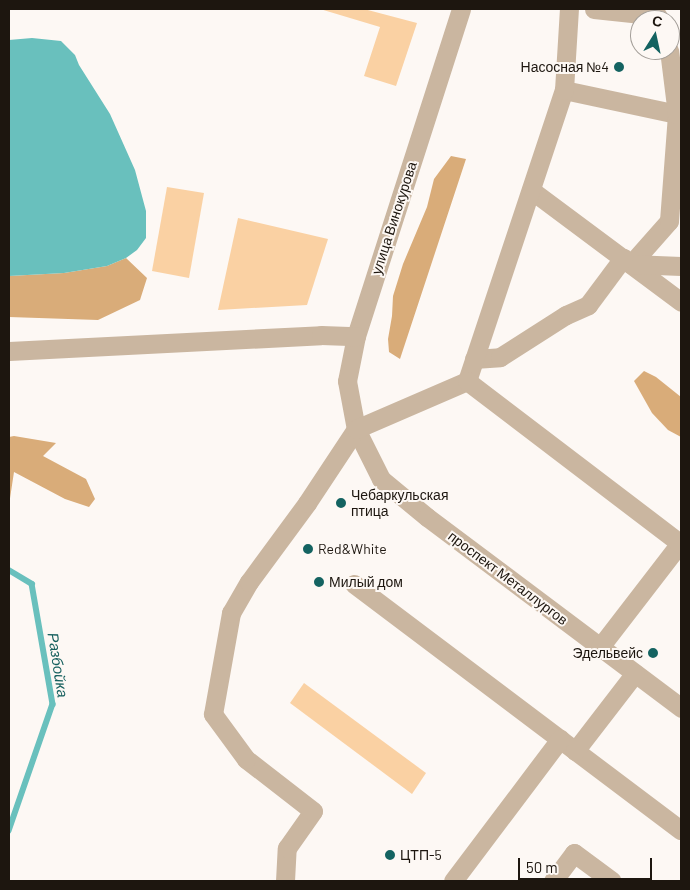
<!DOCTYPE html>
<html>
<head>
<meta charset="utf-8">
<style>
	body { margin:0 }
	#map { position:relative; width:690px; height:890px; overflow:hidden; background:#fdf8f4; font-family:Barlow,sans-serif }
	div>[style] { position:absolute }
	.green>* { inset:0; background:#fad1a3 }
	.forest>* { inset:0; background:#d9ac79 }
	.water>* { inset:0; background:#69c0bd }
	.stream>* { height:5.5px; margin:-2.75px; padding:0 2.75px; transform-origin:2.75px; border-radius:2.75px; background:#69c0bd }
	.minor>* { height:19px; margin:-9.5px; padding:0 9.5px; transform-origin:9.5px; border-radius:9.5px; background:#cab6a0 }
	.dots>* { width:14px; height:14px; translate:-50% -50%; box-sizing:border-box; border:2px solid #fdf8f4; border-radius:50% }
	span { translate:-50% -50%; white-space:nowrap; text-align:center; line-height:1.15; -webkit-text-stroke:4px #fdf8f4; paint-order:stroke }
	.poi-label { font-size:14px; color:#1d160f }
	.right { translate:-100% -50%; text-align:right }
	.left { translate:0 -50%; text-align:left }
	.street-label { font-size:14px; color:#1d160f }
	.water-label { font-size:15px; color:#155f5d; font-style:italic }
	.frame { position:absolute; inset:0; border:10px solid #1d160f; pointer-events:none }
	.north { position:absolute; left:630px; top:10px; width:50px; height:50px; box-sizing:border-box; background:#fdf8f4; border:1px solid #a39e98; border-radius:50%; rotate:10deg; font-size:14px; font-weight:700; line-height:20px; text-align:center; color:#1d160f }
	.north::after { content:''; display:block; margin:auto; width:18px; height:22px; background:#146361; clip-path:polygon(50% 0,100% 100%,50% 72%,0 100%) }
	.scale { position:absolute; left:518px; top:858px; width:134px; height:22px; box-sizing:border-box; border:2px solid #1d160f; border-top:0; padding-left:6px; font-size:15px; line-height:18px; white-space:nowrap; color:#1d160f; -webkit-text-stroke:4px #fdf8f4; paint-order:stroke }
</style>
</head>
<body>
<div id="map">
	<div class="green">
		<i style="clip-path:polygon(320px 9px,364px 9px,417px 23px,396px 86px,364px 76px,380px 27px)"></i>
		<i style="clip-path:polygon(167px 187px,204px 193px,189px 278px,152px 271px)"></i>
		<i style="clip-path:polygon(238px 218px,328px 239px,307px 305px,218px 310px)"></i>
		<i style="clip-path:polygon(304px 683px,426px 773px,412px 794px,290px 703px)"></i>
	</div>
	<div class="forest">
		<i style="clip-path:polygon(451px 156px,466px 159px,400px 359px,389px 352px,388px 339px,392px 316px,393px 296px,403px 264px,427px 207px,434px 179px)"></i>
		<i style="clip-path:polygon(126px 258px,147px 278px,140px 300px,98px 320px,9px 317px,9px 276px,64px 273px,107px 266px)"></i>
		<i style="clip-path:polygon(644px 371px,656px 377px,681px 397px,681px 437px,668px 430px,652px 413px,634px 381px)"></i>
		<i style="clip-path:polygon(14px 436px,56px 443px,43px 456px,86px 479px,95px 499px,89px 507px,65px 499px,14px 472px,9px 505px,9px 437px)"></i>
	</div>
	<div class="water">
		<i style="clip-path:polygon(32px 38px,61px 41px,75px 55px,79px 65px,110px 114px,135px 170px,146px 211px,146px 238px,137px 250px,126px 258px,107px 266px,64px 273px,9px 276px,9px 40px)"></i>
	</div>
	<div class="stream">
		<i style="left:9px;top:570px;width:27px;rotate:31deg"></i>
		<i style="left:32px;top:584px;width:122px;rotate:80.1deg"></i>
		<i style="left:53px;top:704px;width:134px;rotate:109.1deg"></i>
	</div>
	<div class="minor">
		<i style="left:461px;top:9px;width:343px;rotate:107.8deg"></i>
		<i style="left:356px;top:336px;width:46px;rotate:101.3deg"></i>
		<i style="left:347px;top:381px;width:49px;rotate:79.4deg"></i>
		<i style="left:356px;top:429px;width:56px;rotate:63.4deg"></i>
		<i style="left:381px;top:479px;width:60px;rotate:39.6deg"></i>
		<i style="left:427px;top:517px;width:318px;rotate:36.9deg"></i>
		<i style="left:594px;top:9px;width:64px;rotate:6.2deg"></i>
		<i style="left:564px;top:90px;width:116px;rotate:12deg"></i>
		<i style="left:531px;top:190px;width:187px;rotate:36.7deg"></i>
		<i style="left:631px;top:264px;width:57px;rotate:-48.5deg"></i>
		<i style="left:669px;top:221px;width:107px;rotate:-85.7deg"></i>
		<i style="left:677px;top:114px;width:64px;rotate:-97.1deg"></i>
		<i style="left:631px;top:264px;width:50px;rotate:2.3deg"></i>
		<i style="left:9px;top:351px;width:312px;rotate:-2.9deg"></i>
		<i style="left:321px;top:335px;width:35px;rotate:2deg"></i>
		<i style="left:474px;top:359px;width:26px;rotate:-4deg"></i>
		<i style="left:500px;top:357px;width:78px;rotate:-32.5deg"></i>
		<i style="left:566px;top:315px;width:24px;rotate:-24deg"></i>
		<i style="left:588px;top:305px;width:59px;rotate:-53.3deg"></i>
		<i style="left:467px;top:381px;width:307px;rotate:-71.6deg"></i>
		<i style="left:564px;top:90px;width:81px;rotate:-86.5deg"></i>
		<i style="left:354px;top:584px;width:409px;rotate:37deg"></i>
		<i style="left:600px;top:647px;width:131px;rotate:-52.4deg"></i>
		<i style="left:575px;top:751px;width:98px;rotate:-52.4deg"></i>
		<i style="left:285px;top:881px;width:33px;rotate:-87deg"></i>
		<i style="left:287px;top:848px;width:45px;rotate:-54.9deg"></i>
		<i style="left:313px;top:811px;width:85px;rotate:-142.2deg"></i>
		<i style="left:246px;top:759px;width:56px;rotate:-126.3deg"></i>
		<i style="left:213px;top:714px;width:103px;rotate:-79.9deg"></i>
		<i style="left:231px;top:613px;width:36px;rotate:-60deg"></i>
		<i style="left:249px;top:582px;width:98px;rotate:-53.7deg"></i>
		<i style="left:307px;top:503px;width:89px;rotate:-56.5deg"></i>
		<i style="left:356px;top:429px;width:121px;rotate:-23.4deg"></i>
		<i style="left:467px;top:381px;width:269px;rotate:37.3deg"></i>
		<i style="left:453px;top:881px;width:178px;rotate:-53deg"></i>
		<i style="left:553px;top:881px;width:35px;rotate:-53deg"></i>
		<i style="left:574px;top:853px;width:47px;rotate:36.4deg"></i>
	</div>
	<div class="dots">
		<i style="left:619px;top:67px;background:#146361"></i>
		<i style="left:341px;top:503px;background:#146361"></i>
		<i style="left:308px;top:549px;background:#146361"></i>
		<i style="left:319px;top:582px;background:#146361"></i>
		<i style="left:653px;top:653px;background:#146361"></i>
		<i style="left:390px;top:855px;background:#146361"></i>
	</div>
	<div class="poi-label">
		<span class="right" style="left:609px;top:67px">Насосная №4</span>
		<span class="left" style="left:351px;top:503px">Чебаркульская<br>птица</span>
		<span class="left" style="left:318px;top:549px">Red&amp;White</span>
		<span class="left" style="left:329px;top:582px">Милый дом</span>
		<span class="right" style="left:643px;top:653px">Эдельвейс</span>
		<span class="left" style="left:400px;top:855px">ЦТП-5</span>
	</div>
	<div class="street-label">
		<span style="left:394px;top:218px;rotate:-72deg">улица Винокурова</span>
		<span style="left:508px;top:578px;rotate:37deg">проспект Металлургов</span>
	</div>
	<div class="water-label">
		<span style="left:58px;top:665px;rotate:81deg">Разбойка</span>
	</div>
	<div class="frame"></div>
	<div class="north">С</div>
	<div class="scale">50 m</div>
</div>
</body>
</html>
